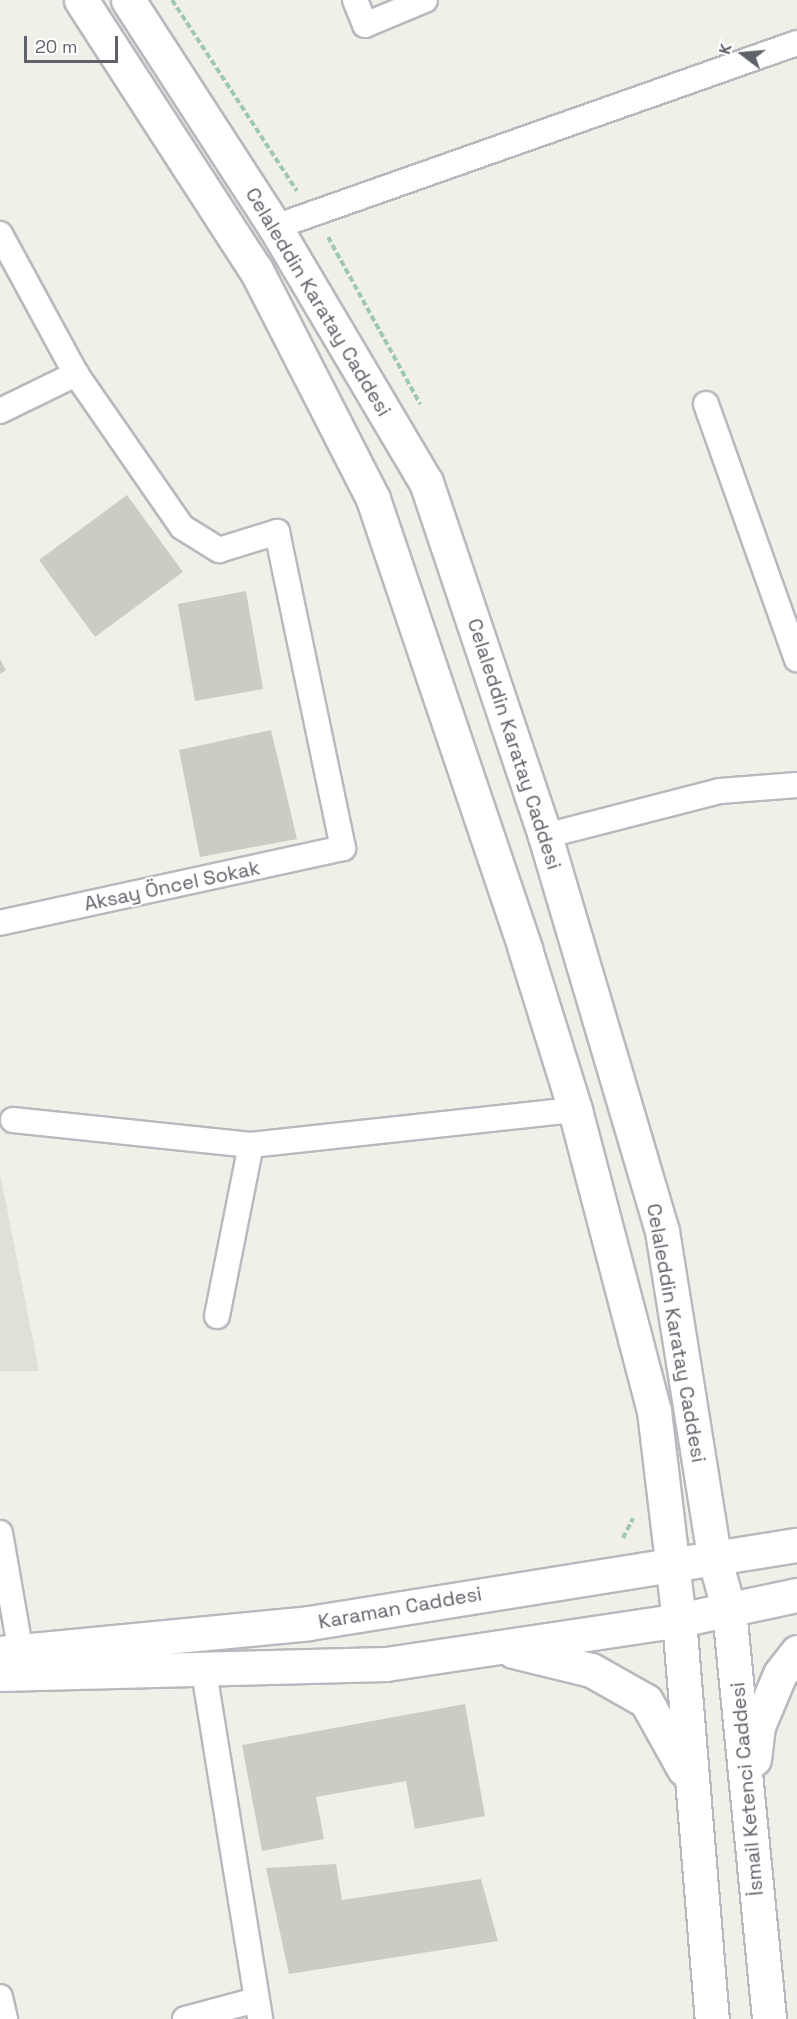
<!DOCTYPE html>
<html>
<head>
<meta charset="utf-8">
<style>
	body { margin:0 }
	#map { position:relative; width:797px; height:2019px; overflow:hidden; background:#f1f0e8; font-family:"Space Grotesk",sans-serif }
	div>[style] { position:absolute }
	.education>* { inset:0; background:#e1e0d6 }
	.building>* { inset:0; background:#cccbc4 }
	.path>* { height:4px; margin-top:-2px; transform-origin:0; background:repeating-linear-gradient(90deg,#9ec9b0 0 6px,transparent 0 9px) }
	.roads { filter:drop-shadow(2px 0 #b8b9be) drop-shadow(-2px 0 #b8b9be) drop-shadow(0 2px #b8b9be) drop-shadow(0 -2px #b8b9be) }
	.street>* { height:24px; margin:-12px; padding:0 12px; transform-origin:12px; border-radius:12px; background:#fff }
	.secondary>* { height:33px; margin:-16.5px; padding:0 16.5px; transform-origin:16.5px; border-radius:16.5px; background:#fff }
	span { translate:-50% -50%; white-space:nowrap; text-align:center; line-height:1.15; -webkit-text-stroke:4.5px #fff; paint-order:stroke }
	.street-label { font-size:20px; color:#5f6268 }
	.north { position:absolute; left:713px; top:24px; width:60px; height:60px; -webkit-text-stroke:4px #fff; paint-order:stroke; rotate:286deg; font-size:16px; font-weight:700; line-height:24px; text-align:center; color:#5f6268 }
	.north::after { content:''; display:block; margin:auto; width:21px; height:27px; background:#5f6268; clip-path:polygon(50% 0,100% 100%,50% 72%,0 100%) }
	.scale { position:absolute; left:24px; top:36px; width:94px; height:27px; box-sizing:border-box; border:3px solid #5f6268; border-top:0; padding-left:8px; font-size:18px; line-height:21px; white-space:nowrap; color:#5f6268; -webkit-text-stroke:4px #fff; paint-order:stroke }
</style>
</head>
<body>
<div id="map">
	<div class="education">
		<i style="clip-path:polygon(0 1175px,3px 1188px,39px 1371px,0 1371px)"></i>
	</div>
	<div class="building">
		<i style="clip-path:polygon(127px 495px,183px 572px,95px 637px,39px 560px)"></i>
		<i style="clip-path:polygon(246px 591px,263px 689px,195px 701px,178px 604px)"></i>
		<i style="clip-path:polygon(0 659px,6px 670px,0 674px)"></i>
		<i style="clip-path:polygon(271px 730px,297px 839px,200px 857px,179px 750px)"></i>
		<i style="clip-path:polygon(465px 1704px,485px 1816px,415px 1829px,406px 1781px,316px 1797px,324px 1839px,262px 1851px,242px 1745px)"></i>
		<i style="clip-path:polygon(336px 1864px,342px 1900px,481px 1879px,498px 1941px,289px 1974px,266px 1868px)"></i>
	</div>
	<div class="path">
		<i style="left:172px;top:0;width:228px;rotate:56.8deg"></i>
		<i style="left:328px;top:237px;width:191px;rotate:61.1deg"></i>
		<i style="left:623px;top:1538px;width:22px;rotate:-63deg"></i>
	</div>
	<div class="roads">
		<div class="street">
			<i style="left:355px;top:0;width:27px;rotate:68deg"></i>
			<i style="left:365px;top:25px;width:65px;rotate:-22.6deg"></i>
			<i style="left:275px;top:227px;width:553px;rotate:-19.42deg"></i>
			<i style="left:0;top:234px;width:159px;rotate:61.5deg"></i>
			<i style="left:76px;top:374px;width:186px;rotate:55.3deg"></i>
			<i style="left:182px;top:527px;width:44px;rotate:31.9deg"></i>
			<i style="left:219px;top:550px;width:61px;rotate:-17.2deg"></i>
			<i style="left:277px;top:532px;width:323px;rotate:78.2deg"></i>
			<i style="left:343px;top:848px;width:351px;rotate:167.7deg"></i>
			<i style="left:706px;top:404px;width:271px;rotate:70.4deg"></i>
			<i style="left:0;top:411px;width:85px;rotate:-26deg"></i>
			<i style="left:545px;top:836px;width:181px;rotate:-14.4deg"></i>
			<i style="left:720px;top:791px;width:77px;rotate:-4.5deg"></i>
			<i style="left:13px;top:1120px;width:239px;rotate:6deg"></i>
			<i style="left:217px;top:1316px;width:174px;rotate:-78.8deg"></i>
			<i style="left:251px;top:1145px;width:326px;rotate:-6.2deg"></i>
			<i style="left:0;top:1533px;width:134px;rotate:80.1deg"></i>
			<i style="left:204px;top:1672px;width:351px;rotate:80.8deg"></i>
			<i style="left:0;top:1997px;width:23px;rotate:77deg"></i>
			<i style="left:185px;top:2019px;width:73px;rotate:-15deg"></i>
		</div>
		<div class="secondary">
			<i style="left:81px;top:0;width:322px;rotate:57.1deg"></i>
			<i style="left:256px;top:270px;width:257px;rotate:62.9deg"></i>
			<i style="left:373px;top:499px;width:475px;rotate:71.3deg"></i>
			<i style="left:525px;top:949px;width:169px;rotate:72.7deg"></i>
			<i style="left:575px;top:1110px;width:311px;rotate:75.3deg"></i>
			<i style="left:654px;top:1411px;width:210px;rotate:83.2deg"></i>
			<i style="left:679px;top:1620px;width:400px;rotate:85.3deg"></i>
			<i style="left:128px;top:0;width:270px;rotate:57.1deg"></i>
			<i style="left:275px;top:227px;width:296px;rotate:59.4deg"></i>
			<i style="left:426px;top:482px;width:373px;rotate:71.4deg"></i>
			<i style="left:545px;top:836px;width:412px;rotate:73.5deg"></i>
			<i style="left:662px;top:1231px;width:334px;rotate:80.9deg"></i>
			<i style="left:715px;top:1561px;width:51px;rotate:74.1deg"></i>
			<i style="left:729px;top:1610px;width:411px;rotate:84.4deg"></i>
			<i style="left:513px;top:1651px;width:80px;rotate:13.7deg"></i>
			<i style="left:591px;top:1670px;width:63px;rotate:29.4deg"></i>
			<i style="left:646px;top:1701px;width:78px;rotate:60.8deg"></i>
			<i style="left:0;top:1653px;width:310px;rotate:-5.5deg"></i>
			<i style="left:309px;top:1623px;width:494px;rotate:-9.1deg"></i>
			<i style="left:0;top:1674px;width:386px;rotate:-1.5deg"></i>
			<i style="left:386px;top:1664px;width:296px;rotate:-8.5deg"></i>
			<i style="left:679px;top:1620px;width:121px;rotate:-12deg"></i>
			<i style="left:754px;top:1759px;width:33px;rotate:-83deg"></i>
			<i style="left:758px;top:1726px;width:56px;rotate:-67.1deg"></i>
			<i style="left:780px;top:1674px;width:28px;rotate:-52deg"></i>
		</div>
	</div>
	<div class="street-label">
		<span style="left:318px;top:302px;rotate:59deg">Celaleddin Karatay Caddesi</span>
		<span style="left:514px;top:744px;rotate:72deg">Celaleddin Karatay Caddesi</span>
		<span style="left:172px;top:886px;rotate:-12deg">Aksay Öncel Sokak</span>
		<span style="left:676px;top:1333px;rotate:80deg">Celaleddin Karatay Caddesi</span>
		<span style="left:400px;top:1608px;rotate:-10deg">Karaman Caddesi</span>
		<span style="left:747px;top:1789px;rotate:-95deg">İsmail Ketenci Caddesi</span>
	</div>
	<div class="north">K</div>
	<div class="scale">20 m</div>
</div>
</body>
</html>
